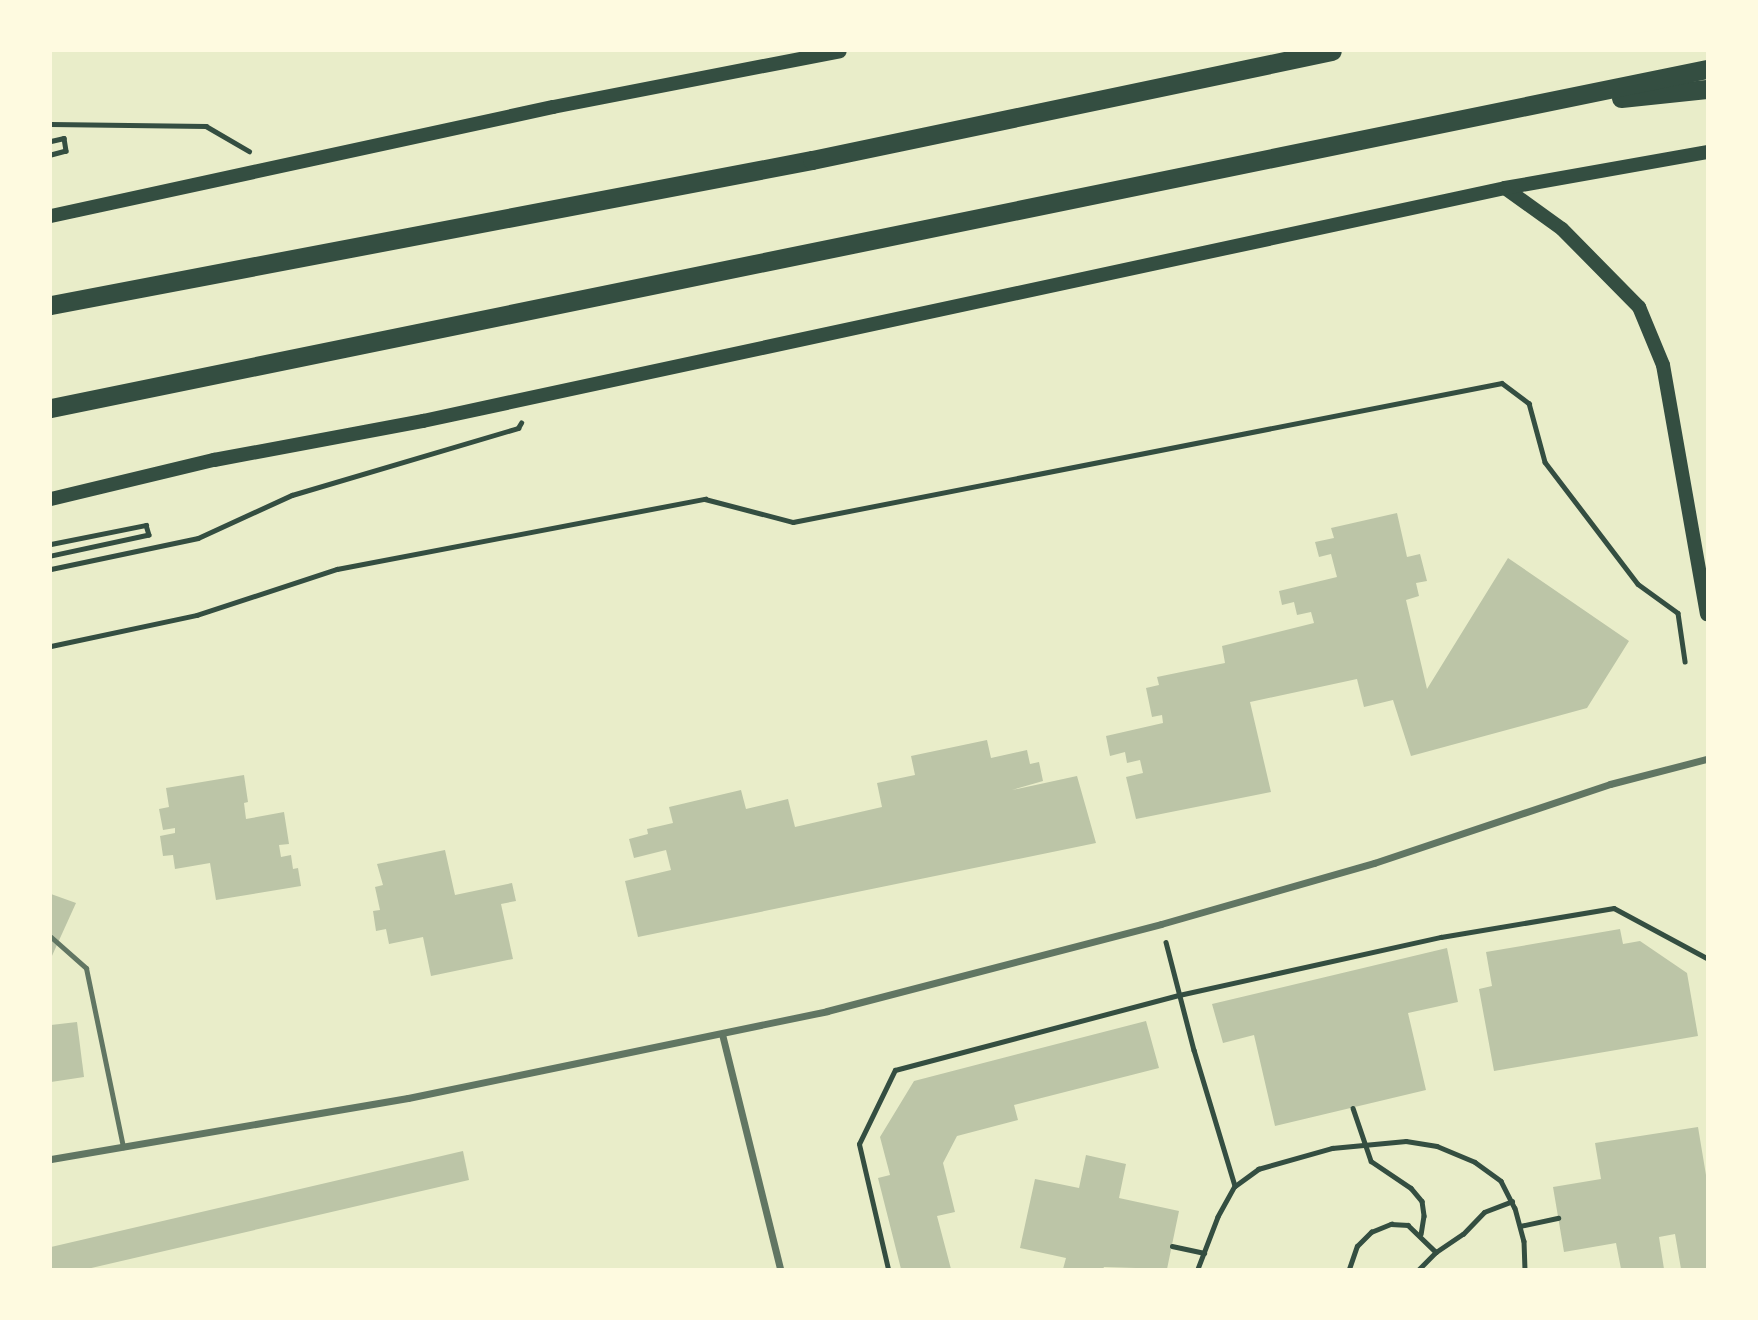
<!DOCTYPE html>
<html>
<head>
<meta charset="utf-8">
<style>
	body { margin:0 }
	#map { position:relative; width:1758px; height:1320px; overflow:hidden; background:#e9edc9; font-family:"Golos Text",sans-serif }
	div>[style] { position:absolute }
	.building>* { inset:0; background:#bcc5a7 }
	.path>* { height:4.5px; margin:-2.25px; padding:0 2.25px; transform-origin:2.25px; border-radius:2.25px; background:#344e41 }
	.service>* { height:5px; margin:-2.5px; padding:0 2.5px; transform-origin:2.5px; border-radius:2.5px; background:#617663 }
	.minor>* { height:7px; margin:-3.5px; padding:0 3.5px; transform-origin:3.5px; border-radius:3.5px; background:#617663 }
	.secondary>* { height:14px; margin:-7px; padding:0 7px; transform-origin:7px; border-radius:7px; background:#344e41 }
	.trunk>* { height:19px; margin:-9.5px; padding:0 9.5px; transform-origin:9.5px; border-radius:9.5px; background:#344e41 }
	span { translate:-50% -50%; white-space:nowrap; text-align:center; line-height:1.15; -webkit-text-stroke:5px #fefae0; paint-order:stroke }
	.frame { position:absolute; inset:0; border:52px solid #fefae0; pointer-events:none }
</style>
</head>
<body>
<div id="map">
	<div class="building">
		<i style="clip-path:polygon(1397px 513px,1407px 557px,1420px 554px,1427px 581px,1416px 583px,1419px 596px,1406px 600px,1427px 689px,1508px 558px,1629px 641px,1587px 708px,1411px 756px,1393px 700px,1364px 707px,1357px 679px,1250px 702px,1271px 792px,1136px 819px,1126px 777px,1143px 773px,1140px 760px,1127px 763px,1125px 752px,1110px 756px,1106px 736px,1163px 723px,1162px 715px,1152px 717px,1146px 688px,1159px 685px,1157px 677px,1225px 663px,1222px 646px,1314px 623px,1311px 612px,1297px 615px,1294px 602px,1282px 605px,1279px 591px,1337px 577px,1331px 554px,1319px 557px,1315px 542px,1334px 538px,1331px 528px)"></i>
		<i style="clip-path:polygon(987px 740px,991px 758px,1027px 750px,1030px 764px,1039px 762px,1043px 781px,1012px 790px,1077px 776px,1096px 843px,638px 937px,625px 881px,671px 870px,666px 850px,634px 858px,629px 839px,648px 834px,647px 829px,673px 823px,669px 807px,741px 790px,746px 809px,788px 799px,795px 827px,882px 807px,877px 783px,915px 775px,911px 756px)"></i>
		<i style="clip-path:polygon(244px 775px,248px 802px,244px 803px,246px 819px,284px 812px,289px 844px,279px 845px,281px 857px,291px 855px,293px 869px,298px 868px,301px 886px,216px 900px,210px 863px,175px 869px,173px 855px,163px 856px,160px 836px,175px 833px,175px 828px,163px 830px,159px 809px,169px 807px,166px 788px)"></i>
		<i style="clip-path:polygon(445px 850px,455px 895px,512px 883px,516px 901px,501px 904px,513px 959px,431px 976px,423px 937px,389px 944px,386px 929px,376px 931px,373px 911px,380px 910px,375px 887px,383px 885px,377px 864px)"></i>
		<i style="clip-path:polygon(51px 894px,76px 903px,51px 958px)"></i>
		<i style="clip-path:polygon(1620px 929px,1623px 944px,1640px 941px,1687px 973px,1698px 1036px,1494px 1071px,1479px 989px,1492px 986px,1486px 952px)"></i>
		<i style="clip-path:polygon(1447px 948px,1458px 1002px,1408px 1013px,1426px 1090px,1275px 1126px,1254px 1035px,1223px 1043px,1212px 1004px)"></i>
		<i style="clip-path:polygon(1146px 1021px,1159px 1068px,1014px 1105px,1018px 1120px,957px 1136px,943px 1163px,955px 1212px,937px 1216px,951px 1269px,901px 1269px,878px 1178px,890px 1175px,880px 1137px,914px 1081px)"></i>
		<i style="clip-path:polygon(77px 1022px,84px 1077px,51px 1082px,51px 1025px)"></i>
		<i style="clip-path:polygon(1698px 1127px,1707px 1181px,1707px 1269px,1681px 1269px,1675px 1234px,1659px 1237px,1664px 1269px,1621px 1269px,1616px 1243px,1564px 1252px,1553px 1187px,1601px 1179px,1595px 1143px)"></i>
		<i style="clip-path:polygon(463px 1151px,469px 1180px,87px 1269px,51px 1269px,51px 1247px)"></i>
		<i style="clip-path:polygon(1086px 1155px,1126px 1164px,1119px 1198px,1179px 1211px,1167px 1269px,1104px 1267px,1103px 1269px,1063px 1269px,1066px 1258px,1020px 1248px,1035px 1179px,1079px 1188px)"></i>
	</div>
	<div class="path">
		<i style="left:51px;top:124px;width:155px;rotate:0.7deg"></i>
		<i style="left:206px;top:126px;width:50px;rotate:30.2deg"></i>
		<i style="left:51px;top:141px;width:13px;rotate:-13deg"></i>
		<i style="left:64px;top:138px;width:13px;rotate:81deg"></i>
		<i style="left:66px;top:151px;width:16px;rotate:165deg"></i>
		<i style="left:51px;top:544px;width:97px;rotate:-11.3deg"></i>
		<i style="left:146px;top:525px;width:10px;rotate:73deg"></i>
		<i style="left:149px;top:535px;width:100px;rotate:167.9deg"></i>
		<i style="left:51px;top:569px;width:150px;rotate:-11.9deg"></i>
		<i style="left:198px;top:538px;width:103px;rotate:-24.6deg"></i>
		<i style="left:292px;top:495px;width:236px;rotate:-16.5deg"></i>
		<i style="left:518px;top:428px;width:6px;rotate:-59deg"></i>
		<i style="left:51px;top:646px;width:149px;rotate:-12deg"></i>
		<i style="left:197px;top:615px;width:147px;rotate:-18.2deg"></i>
		<i style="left:337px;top:569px;width:375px;rotate:-10.8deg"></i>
		<i style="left:705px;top:499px;width:91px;rotate:14.6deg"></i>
		<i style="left:793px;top:522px;width:722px;rotate:-11.09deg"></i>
		<i style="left:1502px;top:383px;width:34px;rotate:37deg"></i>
		<i style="left:1529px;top:403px;width:61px;rotate:74.8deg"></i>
		<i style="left:1545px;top:462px;width:153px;rotate:52.7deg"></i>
		<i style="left:1638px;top:584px;width:49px;rotate:35.9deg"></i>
		<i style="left:1678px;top:613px;width:49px;rotate:81.7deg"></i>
		<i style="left:1166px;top:942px;width:112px;rotate:75.5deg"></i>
		<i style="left:1194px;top:1050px;width:142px;rotate:73.2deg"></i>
		<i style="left:1235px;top:1186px;width:35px;rotate:119deg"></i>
		<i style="left:1218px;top:1217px;width:56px;rotate:111deg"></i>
		<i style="left:1353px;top:1108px;width:56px;rotate:71.2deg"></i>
		<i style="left:1371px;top:1161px;width:48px;rotate:34deg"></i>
		<i style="left:1411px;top:1188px;width:17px;rotate:50deg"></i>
		<i style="left:1422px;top:1201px;width:15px;rotate:82deg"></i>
		<i style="left:1424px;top:1216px;width:18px;rotate:99deg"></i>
		<i style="left:1235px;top:1186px;width:29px;rotate:-36deg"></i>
		<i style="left:1258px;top:1169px;width:77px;rotate:-15.8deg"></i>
		<i style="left:1332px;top:1148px;width:74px;rotate:-5.4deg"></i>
		<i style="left:1406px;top:1141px;width:31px;rotate:9deg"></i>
		<i style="left:1437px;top:1146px;width:41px;rotate:22.8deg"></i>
		<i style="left:1475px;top:1162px;width:32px;rotate:36deg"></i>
		<i style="left:1501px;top:1181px;width:30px;rotate:63deg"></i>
		<i style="left:1515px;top:1208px;width:34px;rotate:75deg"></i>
		<i style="left:1524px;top:1241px;width:28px;rotate:88deg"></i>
		<i style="left:1520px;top:1226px;width:39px;rotate:-12deg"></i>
		<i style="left:1172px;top:1246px;width:33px;rotate:12deg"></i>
		<i style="left:888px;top:1269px;width:128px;rotate:-103.1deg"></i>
		<i style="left:859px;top:1144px;width:82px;rotate:-64.1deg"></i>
		<i style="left:895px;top:1070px;width:294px;rotate:-14.8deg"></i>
		<i style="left:1179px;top:995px;width:268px;rotate:-12.5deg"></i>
		<i style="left:1441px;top:937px;width:175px;rotate:-9.5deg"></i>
		<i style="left:1614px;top:908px;width:106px;rotate:28.3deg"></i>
		<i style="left:1349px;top:1269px;width:24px;rotate:-71deg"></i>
		<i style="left:1357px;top:1246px;width:20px;rotate:-45deg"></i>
		<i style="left:1371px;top:1232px;width:22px;rotate:-22deg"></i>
		<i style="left:1391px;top:1224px;width:17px;rotate:3deg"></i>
		<i style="left:1408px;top:1225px;width:39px;rotate:44deg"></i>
		<i style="left:1419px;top:1269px;width:24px;rotate:-45deg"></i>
		<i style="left:1436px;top:1252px;width:32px;rotate:-34deg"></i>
		<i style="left:1463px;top:1234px;width:30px;rotate:-46deg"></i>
		<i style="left:1484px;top:1212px;width:30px;rotate:-21deg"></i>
	</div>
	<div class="service">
		<i style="left:51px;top:937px;width:47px;rotate:41.5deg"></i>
		<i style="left:86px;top:968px;width:183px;rotate:78.3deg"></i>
	</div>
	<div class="minor">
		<i style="left:722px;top:1034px;width:242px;rotate:76.1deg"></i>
		<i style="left:51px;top:1159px;width:362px;rotate:-9.7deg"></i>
		<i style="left:408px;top:1098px;width:428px;rotate:-11.7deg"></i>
		<i style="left:827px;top:1011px;width:345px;rotate:-14.6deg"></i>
		<i style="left:1161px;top:924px;width:222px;rotate:-16deg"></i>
		<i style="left:1374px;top:863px;width:249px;rotate:-18.5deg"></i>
		<i style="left:1610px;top:784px;width:100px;rotate:-14.5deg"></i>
	</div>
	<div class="secondary">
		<i style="left:1505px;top:188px;width:70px;rotate:35.7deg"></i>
		<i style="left:1562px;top:229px;width:110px;rotate:45.4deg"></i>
		<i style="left:1639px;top:307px;width:63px;rotate:67.5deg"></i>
		<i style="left:1663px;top:365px;width:253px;rotate:80deg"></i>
		<i style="left:51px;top:216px;width:514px;rotate:-12.25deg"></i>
		<i style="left:553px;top:107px;width:292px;rotate:-11deg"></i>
		<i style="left:51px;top:499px;width:168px;rotate:-13.5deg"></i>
		<i style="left:214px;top:460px;width:213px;rotate:-10.6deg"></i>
		<i style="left:423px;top:421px;width:1107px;rotate:-12.15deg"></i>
		<i style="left:1505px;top:188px;width:205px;rotate:-10.1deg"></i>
	</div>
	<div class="trunk">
		<i style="left:1621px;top:98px;width:86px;rotate:-6deg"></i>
		<i style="left:51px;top:305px;width:775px;rotate:-10.79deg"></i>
		<i style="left:812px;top:160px;width:531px;rotate:-11.84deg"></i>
		<i style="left:51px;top:408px;width:1690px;rotate:-11.57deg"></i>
	</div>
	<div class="frame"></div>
</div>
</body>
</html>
